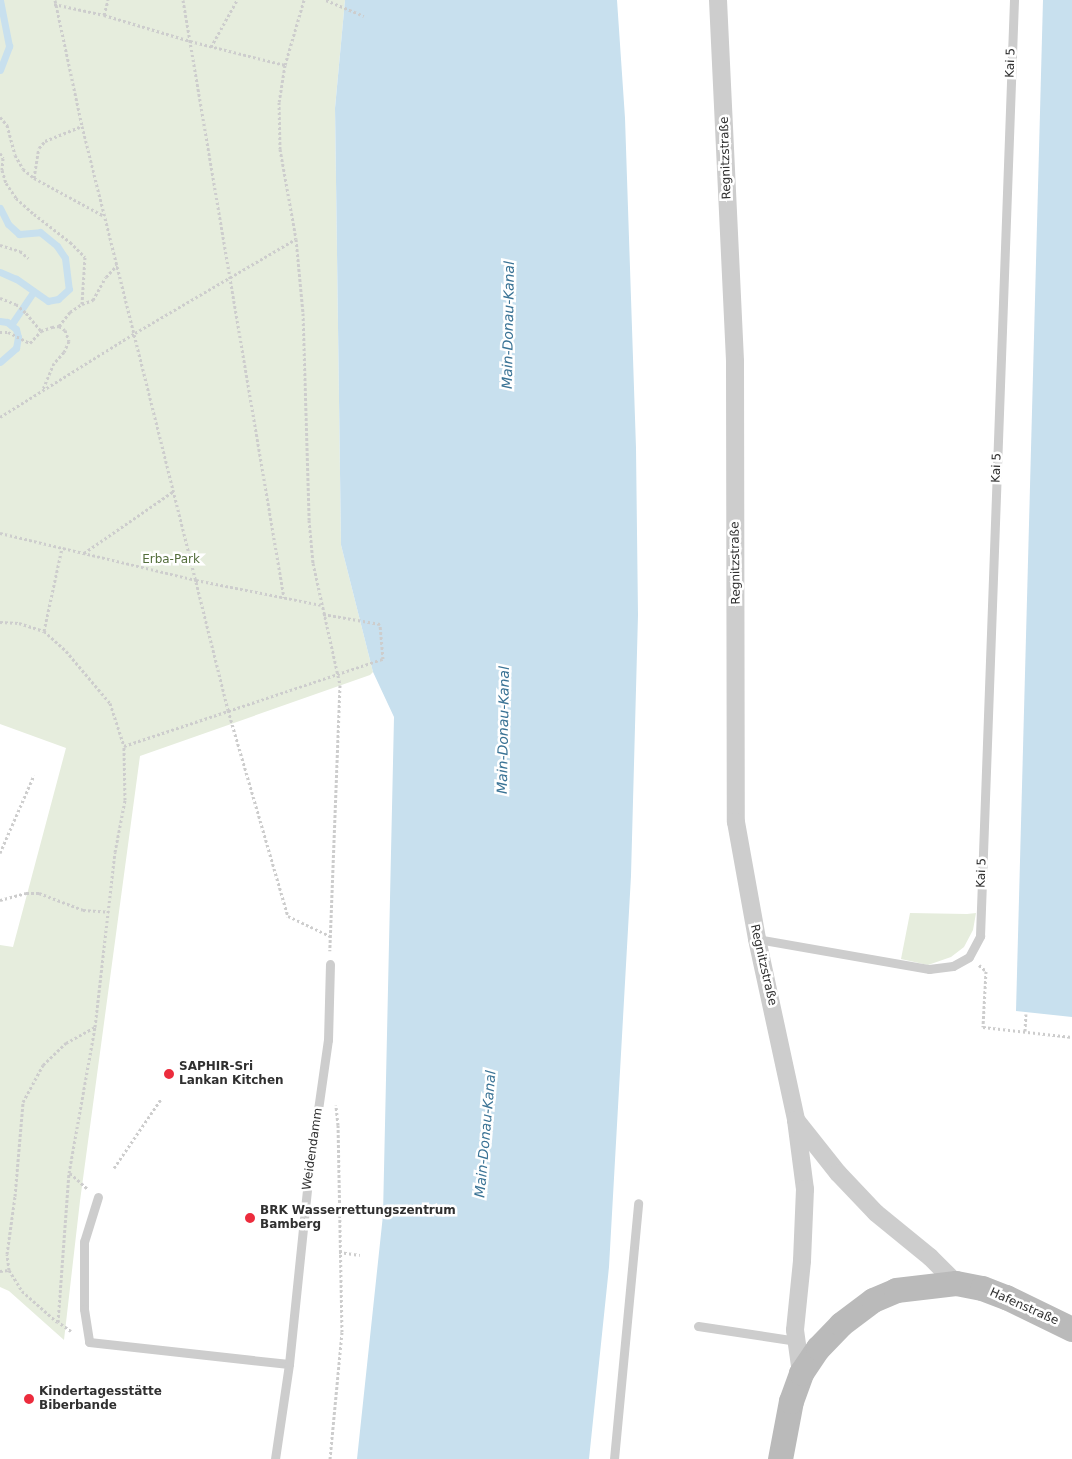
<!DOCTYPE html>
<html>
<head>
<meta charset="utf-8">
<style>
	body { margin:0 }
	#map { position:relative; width:1072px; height:1459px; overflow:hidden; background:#fff; font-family:"DejaVu Sans",sans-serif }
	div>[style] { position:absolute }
	.green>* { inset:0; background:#e6eddd }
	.water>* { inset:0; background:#c8e0ee }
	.stream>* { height:7px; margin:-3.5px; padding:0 3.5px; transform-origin:3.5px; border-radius:3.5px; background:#c8e0ee }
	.path>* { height:3px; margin-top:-1.5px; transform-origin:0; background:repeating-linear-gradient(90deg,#cdcdcd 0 2.5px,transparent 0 5px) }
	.lane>* { height:9px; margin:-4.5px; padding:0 4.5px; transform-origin:4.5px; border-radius:4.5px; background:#cdcdcd }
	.street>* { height:18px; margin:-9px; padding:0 9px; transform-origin:9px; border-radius:9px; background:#cdcdcd }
	.secondary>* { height:25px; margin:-12.5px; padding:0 12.5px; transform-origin:12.5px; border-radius:12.5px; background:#bababa }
	.dots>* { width:14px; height:14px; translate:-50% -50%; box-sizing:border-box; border:2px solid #fff; border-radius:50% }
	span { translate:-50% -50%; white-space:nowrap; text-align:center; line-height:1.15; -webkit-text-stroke:5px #fff; paint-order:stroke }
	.street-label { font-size:12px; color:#303030 }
	.park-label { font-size:12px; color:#536d3b }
	.poi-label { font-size:12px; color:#303030; font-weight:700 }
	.left { translate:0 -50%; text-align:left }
	.water-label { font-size:14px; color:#3a7395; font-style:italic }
</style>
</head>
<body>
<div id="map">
	<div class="green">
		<i style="clip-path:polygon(0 0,345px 0,335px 108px,341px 545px,373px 672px,370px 675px,140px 756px,80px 1201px,64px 1340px,9px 1291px,0 1287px,0 945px,13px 947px,66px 748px,0 724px)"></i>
		<i style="clip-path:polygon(910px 913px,967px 914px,976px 913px,973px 930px,964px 947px,951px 957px,928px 965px,901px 959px)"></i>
	</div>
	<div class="water">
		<i style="clip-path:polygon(345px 0,617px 0,625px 118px,636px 448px,638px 615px,631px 876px,609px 1267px,589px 1459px,357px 1459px,383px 1215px,394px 717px,373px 672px,341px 545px,335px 108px)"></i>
		<i style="clip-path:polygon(1043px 0,1072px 0,1072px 1017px,1016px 1011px)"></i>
	</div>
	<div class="stream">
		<i style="left:0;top:70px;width:26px;rotate:-69deg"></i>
		<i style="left:9px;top:46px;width:47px;rotate:-101.1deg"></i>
		<i style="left:0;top:208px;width:18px;rotate:63deg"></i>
		<i style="left:8px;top:224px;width:15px;rotate:42deg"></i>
		<i style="left:19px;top:234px;width:21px;rotate:-5deg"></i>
		<i style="left:40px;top:232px;width:22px;rotate:39deg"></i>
		<i style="left:57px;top:246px;width:14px;rotate:56deg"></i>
		<i style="left:65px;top:258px;width:31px;rotate:83deg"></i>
		<i style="left:69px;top:289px;width:15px;rotate:138deg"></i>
		<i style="left:58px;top:299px;width:10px;rotate:169deg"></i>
		<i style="left:48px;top:301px;width:39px;rotate:-145deg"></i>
		<i style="left:16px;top:279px;width:17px;rotate:-156deg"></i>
		<i style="left:0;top:321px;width:7px;rotate:8deg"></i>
		<i style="left:7px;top:322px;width:11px;rotate:38deg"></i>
		<i style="left:16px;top:329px;width:8px;rotate:76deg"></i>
		<i style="left:18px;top:337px;width:11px;rotate:100deg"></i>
		<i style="left:16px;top:348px;width:21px;rotate:139deg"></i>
		<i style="left:11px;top:325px;width:40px;rotate:-56deg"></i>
	</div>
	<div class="path">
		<i style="left:55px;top:0;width:129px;rotate:77.9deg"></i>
		<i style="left:82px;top:126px;width:602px;rotate:75.96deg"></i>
		<i style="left:228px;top:710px;width:215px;rotate:73.8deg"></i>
		<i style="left:288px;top:916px;width:47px;rotate:25.5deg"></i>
		<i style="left:183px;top:0;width:606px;rotate:80.41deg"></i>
		<i style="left:304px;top:0;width:68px;rotate:106.3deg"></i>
		<i style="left:285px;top:65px;width:37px;rotate:99deg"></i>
		<i style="left:279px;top:102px;width:47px;rotate:88.8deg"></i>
		<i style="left:280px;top:149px;width:91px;rotate:79.9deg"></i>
		<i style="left:296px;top:239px;width:74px;rotate:84.6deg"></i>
		<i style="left:303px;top:313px;width:207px;rotate:88.3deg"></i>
		<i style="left:309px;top:520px;width:43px;rotate:84.7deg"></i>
		<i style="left:313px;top:563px;width:125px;rotate:77.5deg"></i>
		<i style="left:340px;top:685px;width:266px;rotate:92.2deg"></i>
		<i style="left:326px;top:0;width:41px;rotate:22.8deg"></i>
		<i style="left:54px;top:4px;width:51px;rotate:12.4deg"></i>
		<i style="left:104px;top:15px;width:90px;rotate:16.8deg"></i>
		<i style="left:190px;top:41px;width:98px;rotate:14.2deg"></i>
		<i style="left:104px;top:15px;width:16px;rotate:-75deg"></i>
		<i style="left:211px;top:47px;width:54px;rotate:-61deg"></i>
		<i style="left:0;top:117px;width:11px;rotate:49deg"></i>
		<i style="left:7px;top:125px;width:31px;rotate:75deg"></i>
		<i style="left:15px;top:155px;width:16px;rotate:60deg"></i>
		<i style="left:23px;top:169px;width:14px;rotate:39deg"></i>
		<i style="left:34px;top:178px;width:80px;rotate:28.5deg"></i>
		<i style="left:0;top:153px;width:6px;rotate:59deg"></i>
		<i style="left:3px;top:158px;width:12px;rotate:95deg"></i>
		<i style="left:2px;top:170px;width:14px;rotate:73deg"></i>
		<i style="left:6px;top:183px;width:18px;rotate:56deg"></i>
		<i style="left:16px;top:198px;width:24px;rotate:42deg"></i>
		<i style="left:34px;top:214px;width:46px;rotate:37.9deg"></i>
		<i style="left:70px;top:242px;width:21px;rotate:45deg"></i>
		<i style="left:85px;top:257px;width:47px;rotate:93.7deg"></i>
		<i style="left:34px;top:178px;width:30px;rotate:-81deg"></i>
		<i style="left:39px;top:148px;width:9px;rotate:-49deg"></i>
		<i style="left:45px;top:141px;width:40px;rotate:-22deg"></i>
		<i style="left:0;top:245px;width:21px;rotate:17deg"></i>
		<i style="left:20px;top:251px;width:11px;rotate:41deg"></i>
		<i style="left:0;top:298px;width:17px;rotate:21deg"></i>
		<i style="left:16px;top:304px;width:13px;rotate:42deg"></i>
		<i style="left:26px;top:313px;width:23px;rotate:50deg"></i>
		<i style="left:59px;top:326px;width:18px;rotate:-52deg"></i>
		<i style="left:70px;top:312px;width:14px;rotate:-34deg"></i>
		<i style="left:82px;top:304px;width:12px;rotate:-20deg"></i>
		<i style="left:93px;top:300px;width:26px;rotate:-61deg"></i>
		<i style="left:106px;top:277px;width:16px;rotate:-47deg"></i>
		<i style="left:0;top:332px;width:8px"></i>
		<i style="left:8px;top:332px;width:25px;rotate:27deg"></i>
		<i style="left:30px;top:343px;width:16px;rotate:-47deg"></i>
		<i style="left:41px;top:331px;width:12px;rotate:-20deg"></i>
		<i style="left:52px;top:327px;width:7px;rotate:-8deg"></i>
		<i style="left:59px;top:326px;width:7px;rotate:34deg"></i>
		<i style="left:65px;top:330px;width:12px;rotate:70deg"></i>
		<i style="left:69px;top:341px;width:12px;rotate:114deg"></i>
		<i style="left:64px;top:352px;width:15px;rotate:132deg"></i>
		<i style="left:54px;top:363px;width:28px;rotate:113deg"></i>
		<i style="left:0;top:417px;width:159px;rotate:-31.9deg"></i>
		<i style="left:135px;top:333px;width:186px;rotate:-30.3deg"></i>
		<i style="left:0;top:533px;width:202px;rotate:13.5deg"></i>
		<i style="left:196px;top:580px;width:127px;rotate:11.3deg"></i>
		<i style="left:84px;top:553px;width:109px;rotate:-34.6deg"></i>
		<i style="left:0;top:622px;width:19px;rotate:3deg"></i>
		<i style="left:19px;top:623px;width:26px;rotate:18deg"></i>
		<i style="left:44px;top:631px;width:30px;rotate:42deg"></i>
		<i style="left:66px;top:651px;width:68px;rotate:49.8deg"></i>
		<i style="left:110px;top:703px;width:45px;rotate:72deg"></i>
		<i style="left:44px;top:631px;width:85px;rotate:-77.8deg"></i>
		<i style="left:0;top:853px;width:85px;rotate:-66.4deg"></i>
		<i style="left:0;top:900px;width:27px;rotate:-15deg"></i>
		<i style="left:26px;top:893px;width:13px"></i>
		<i style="left:39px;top:893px;width:47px;rotate:21.1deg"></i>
		<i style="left:83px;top:910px;width:26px;rotate:4deg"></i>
		<i style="left:979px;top:965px;width:9px;rotate:41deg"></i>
		<i style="left:986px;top:971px;width:56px;rotate:93.1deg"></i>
		<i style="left:983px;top:1027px;width:90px;rotate:6.4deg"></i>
		<i style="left:1025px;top:1031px;width:17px;rotate:-87deg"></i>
		<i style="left:114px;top:1168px;width:83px;rotate:-55.7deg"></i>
		<i style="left:70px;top:1173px;width:24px;rotate:42deg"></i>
		<i style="left:339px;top:1252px;width:21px;rotate:8deg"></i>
		<i style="left:9px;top:1270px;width:16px;rotate:-97deg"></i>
		<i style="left:7px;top:1254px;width:59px;rotate:-82.1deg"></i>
		<i style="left:15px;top:1196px;width:94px;rotate:-85.1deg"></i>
		<i style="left:23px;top:1102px;width:42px;rotate:-61.6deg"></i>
		<i style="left:43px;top:1065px;width:32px;rotate:-44deg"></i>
		<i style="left:66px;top:1043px;width:33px;rotate:-29deg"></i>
		<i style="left:0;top:1271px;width:9px;rotate:-6deg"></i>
		<i style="left:9px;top:1270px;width:25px;rotate:58deg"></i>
		<i style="left:22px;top:1291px;width:47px;rotate:41.5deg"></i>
		<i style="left:71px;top:1331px;width:16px;rotate:-145deg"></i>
		<i style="left:58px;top:1322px;width:149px;rotate:-85.8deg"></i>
		<i style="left:69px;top:1173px;width:148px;rotate:-79.9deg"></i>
		<i style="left:95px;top:1027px;width:176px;rotate:-83.5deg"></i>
		<i style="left:115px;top:852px;width:53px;rotate:-79.1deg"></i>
		<i style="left:125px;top:800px;width:54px;rotate:-91.1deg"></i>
		<i style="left:124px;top:746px;width:273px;rotate:-18.6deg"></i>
		<i style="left:383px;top:659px;width:35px;rotate:-95deg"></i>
		<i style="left:380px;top:624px;width:58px;rotate:-170deg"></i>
		<i style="left:330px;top:1459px;width:128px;rotate:-84.6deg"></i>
		<i style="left:342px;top:1332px;width:207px;rotate:-91.1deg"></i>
		<i style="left:338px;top:1125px;width:20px;rotate:-96deg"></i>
	</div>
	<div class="lane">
		<i style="left:757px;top:939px;width:175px;rotate:9.9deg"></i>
		<i style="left:929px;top:969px;width:24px;rotate:-7deg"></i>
		<i style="left:953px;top:966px;width:18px;rotate:-29deg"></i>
		<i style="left:969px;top:957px;width:24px;rotate:-62deg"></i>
		<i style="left:980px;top:936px;width:937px;rotate:-87.92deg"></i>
		<i style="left:98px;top:1197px;width:47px;rotate:107.3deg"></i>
		<i style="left:84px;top:1242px;width:67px;rotate:90deg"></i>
		<i style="left:84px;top:1309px;width:33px;rotate:81deg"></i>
		<i style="left:89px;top:1342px;width:201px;rotate:6.3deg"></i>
		<i style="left:698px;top:1326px;width:100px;rotate:8.6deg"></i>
		<i style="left:275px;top:1459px;width:96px;rotate:-81.6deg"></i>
		<i style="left:289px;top:1364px;width:185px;rotate:-84.1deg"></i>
		<i style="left:308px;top:1180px;width:141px;rotate:-81.9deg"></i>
		<i style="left:328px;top:1040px;width:76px;rotate:-88.5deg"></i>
		<i style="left:614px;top:1459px;width:257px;rotate:-84.6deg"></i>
	</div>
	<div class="street">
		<i style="left:718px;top:0;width:362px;rotate:87.3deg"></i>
		<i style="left:735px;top:362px;width:460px;rotate:89.9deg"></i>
		<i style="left:736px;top:822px;width:119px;rotate:79.8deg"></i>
		<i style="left:757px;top:939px;width:185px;rotate:77.8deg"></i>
		<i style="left:796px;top:1120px;width:70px;rotate:82.6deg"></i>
		<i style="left:805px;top:1189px;width:72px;rotate:92.4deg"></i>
		<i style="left:802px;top:1261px;width:69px;rotate:95.8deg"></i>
		<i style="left:795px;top:1330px;width:43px;rotate:82.1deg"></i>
		<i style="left:796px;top:1120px;width:68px;rotate:51.6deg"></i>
		<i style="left:838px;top:1173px;width:55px;rotate:46.5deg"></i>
		<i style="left:876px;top:1213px;width:70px;rotate:39.2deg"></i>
		<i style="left:930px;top:1257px;width:37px;rotate:45deg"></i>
	</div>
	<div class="secondary">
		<i style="left:780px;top:1459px;width:59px;rotate:-79.3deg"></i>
		<i style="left:791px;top:1401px;width:30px;rotate:-70deg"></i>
		<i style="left:801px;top:1373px;width:30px;rotate:-56deg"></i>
		<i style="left:818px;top:1348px;width:33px;rotate:-46deg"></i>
		<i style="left:841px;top:1324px;width:40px;rotate:-37deg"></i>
		<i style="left:873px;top:1300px;width:25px;rotate:-23deg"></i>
		<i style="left:896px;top:1290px;width:60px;rotate:-6.7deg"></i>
		<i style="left:956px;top:1283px;width:26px;rotate:11deg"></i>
		<i style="left:982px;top:1288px;width:26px;rotate:21deg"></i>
		<i style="left:1006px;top:1297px;width:73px;rotate:25.9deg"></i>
	</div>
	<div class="dots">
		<i style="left:169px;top:1074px;background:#ec2c3d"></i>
		<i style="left:250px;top:1218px;background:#ec2c3d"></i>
		<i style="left:29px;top:1399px;background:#ec2c3d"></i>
	</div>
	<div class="street-label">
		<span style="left:1011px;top:63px;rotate:-88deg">Kai 5</span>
		<span style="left:726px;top:158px;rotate:-92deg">Regnitzstraße</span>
		<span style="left:997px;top:468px;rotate:-88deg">Kai 5</span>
		<span style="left:736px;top:563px;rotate:-91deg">Regnitzstraße</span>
		<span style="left:982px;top:873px;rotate:-88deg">Kai 5</span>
		<span style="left:763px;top:965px;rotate:77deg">Regnitzstraße</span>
		<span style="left:313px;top:1149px;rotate:-82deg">Weidendamm</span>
		<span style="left:1024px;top:1307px;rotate:24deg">Hafenstraße</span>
	</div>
	<div class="park-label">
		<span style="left:171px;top:560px">Erba-Park</span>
	</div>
	<div class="poi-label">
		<span class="left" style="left:179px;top:1074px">SAPHIR-Sri<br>Lankan Kitchen</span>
		<span class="left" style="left:260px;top:1218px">BRK Wasserrettungszentrum<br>Bamberg</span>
		<span class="left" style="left:39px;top:1399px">Kindertagesstätte<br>Biberbande</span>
	</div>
	<div class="water-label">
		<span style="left:508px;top:325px;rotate:-89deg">Main-Donau-Kanal</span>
		<span style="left:503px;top:730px;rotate:-89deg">Main-Donau-Kanal</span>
		<span style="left:485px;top:1134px;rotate:-85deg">Main-Donau-Kanal</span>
	</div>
</div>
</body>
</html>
